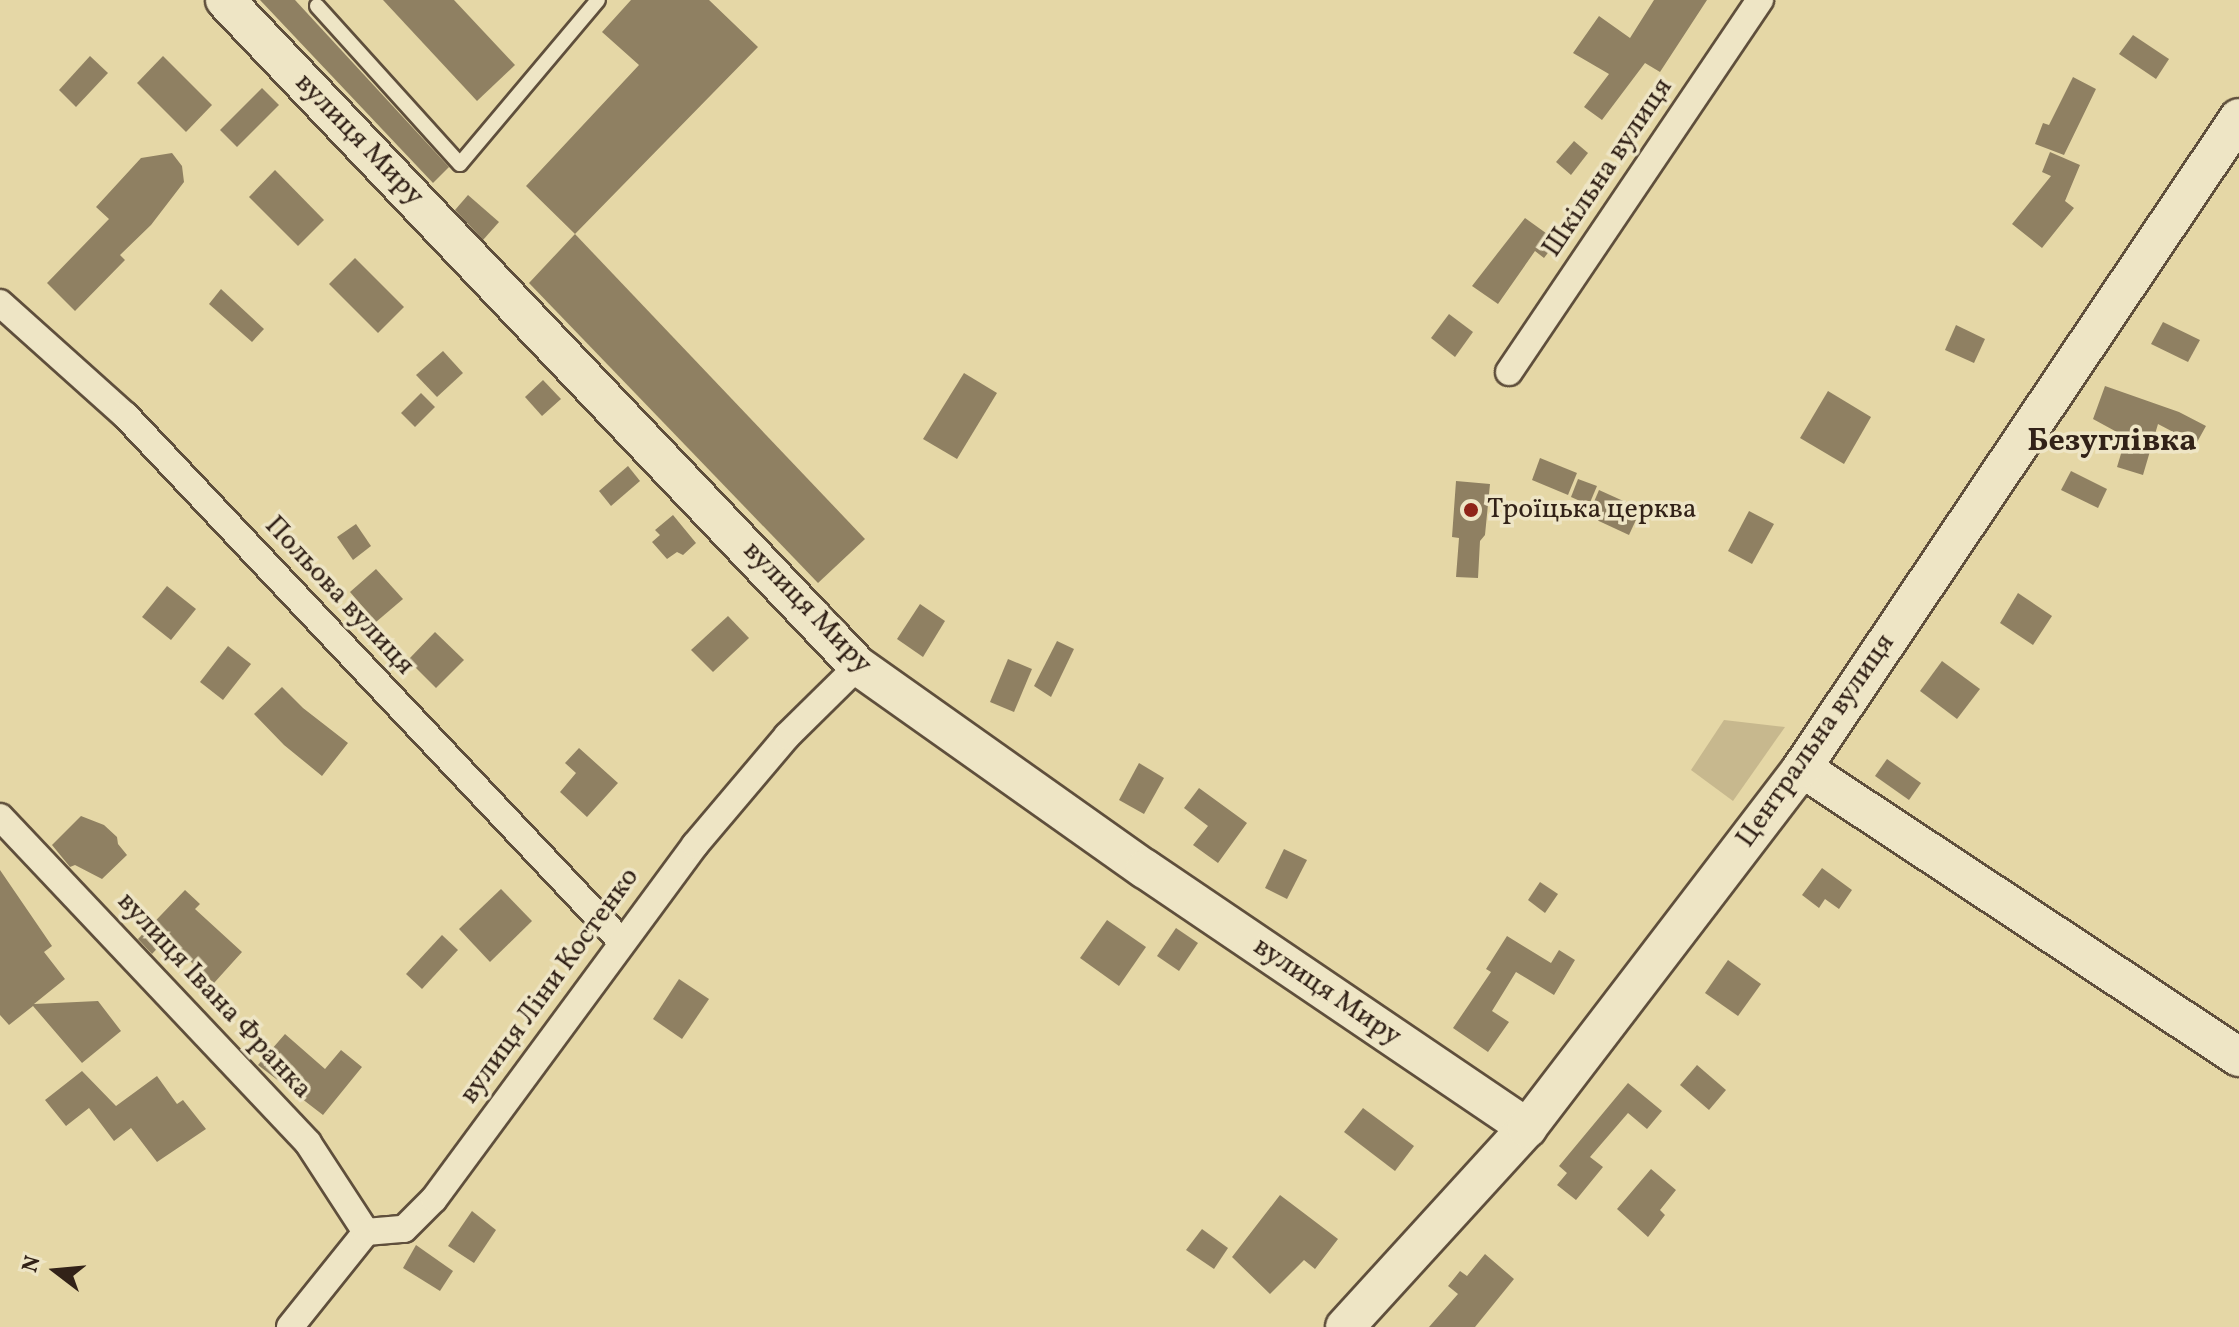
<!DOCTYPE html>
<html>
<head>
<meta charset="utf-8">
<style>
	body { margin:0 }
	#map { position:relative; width:2239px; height:1327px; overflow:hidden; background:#e5d7a6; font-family:Vollkorn,serif }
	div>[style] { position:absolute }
	.green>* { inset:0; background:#c7b88e }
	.building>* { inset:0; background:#8f8062 }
	.roads { filter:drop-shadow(2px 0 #5f4f3c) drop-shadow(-2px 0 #5f4f3c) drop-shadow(0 2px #5f4f3c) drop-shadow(0 -2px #5f4f3c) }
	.lane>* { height:14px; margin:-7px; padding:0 7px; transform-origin:7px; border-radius:7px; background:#eee5c5 }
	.street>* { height:26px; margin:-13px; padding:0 13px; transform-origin:13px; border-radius:13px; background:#eee5c5 }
	.secondary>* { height:38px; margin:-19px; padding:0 19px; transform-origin:19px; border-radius:19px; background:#eee5c5 }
	.dots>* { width:22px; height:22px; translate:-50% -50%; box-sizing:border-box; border:4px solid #eee5c5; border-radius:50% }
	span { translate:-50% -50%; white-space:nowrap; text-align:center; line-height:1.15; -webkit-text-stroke:7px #eee5c5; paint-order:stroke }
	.street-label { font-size:28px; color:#322218 }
	.poi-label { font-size:28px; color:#322218 }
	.left { translate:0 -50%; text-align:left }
	.quarter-label { font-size:32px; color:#322218; font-weight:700 }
	.north { position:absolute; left:16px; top:1231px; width:80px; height:80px; -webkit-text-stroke:6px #eee5c5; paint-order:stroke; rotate:286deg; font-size:22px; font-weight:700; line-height:32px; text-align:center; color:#322218 }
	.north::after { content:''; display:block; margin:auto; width:28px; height:36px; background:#322218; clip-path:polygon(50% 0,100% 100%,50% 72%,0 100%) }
</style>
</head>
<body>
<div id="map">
	<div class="green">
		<i style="clip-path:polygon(1724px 720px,1785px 727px,1733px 801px,1691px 770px)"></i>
	</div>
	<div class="building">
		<i style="clip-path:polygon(260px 0,295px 0,449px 167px,433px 183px)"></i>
		<i style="clip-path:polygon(383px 0,454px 0,515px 65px,477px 101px)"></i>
		<i style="clip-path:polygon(631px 0,709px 0,758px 47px,575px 234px,526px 186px,639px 65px,602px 32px)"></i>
		<i style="clip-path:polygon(1654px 0,1707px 0,1660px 72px,1645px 63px,1602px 120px,1584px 107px,1609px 74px,1573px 53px,1599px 16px,1630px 38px)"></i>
		<i style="clip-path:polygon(2133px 35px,2169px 59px,2156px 79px,2119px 54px)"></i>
		<i style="clip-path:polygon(90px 56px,108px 73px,76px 107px,59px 90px)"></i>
		<i style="clip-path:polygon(163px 56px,212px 105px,186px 132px,137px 83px)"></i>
		<i style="clip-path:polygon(2073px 77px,2096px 89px,2064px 155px,2035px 144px,2043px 123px,2049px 125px)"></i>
		<i style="clip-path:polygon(262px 88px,279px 105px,237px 147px,220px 130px)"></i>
		<i style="clip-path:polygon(1574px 141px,1588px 153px,1571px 175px,1556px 162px)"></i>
		<i style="clip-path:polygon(2050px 152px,2080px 165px,2065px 201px,2074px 208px,2042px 248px,2012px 224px,2051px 176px,2042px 172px)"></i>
		<i style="clip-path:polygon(172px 153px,182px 166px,184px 182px,151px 225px,120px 255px,125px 260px,75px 311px,47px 283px,109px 219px,96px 207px,141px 158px)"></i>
		<i style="clip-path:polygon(275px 170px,324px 220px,298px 246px,249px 197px)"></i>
		<i style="clip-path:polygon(468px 195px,499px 222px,483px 240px,455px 210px)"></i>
		<i style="clip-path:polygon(1525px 218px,1557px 241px,1544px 258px,1535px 251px,1498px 304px,1472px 286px)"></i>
		<i style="clip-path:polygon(575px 234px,865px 539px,818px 583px,529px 283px)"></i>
		<i style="clip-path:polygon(355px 258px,404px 307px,378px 333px,329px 284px)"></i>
		<i style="clip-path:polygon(221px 289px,264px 329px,252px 342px,209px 304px)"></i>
		<i style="clip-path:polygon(1449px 314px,1473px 332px,1455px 357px,1431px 338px)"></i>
		<i style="clip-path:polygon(2163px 322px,2200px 340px,2188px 362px,2151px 344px)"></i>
		<i style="clip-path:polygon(1956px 325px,1985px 339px,1974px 363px,1945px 350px)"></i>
		<i style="clip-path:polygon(443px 351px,463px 373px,437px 397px,416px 375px)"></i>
		<i style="clip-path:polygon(964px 373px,997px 393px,957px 459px,923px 439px)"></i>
		<i style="clip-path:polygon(543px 380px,561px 399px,542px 416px,525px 397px)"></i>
		<i style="clip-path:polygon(2105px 386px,2179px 412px,2206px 426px,2196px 444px,2158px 424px,2143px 475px,2117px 467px,2126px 437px,2093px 419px)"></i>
		<i style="clip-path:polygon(1828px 391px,1871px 417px,1844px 464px,1800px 438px)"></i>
		<i style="clip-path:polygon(421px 393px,435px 407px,415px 427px,401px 413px)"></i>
		<i style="clip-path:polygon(1540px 458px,1577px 473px,1568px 495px,1532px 480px)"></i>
		<i style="clip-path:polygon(628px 466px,640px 481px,611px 506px,599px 491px)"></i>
		<i style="clip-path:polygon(2071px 471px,2107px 489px,2098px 508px,2061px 490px)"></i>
		<i style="clip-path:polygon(1578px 479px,1597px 486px,1589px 505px,1571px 497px)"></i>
		<i style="clip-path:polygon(1456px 481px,1490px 484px,1485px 535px,1480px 541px,1478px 578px,1456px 577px,1459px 538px,1452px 537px)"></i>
		<i style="clip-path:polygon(1599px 490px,1641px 509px,1629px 535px,1588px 516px)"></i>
		<i style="clip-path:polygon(1749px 511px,1774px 524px,1752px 564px,1728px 551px)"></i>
		<i style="clip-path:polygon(673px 515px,696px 543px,683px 555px,677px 552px,667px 559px,652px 542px,660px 535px,655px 530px)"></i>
		<i style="clip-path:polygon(356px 524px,371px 546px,353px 560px,337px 537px)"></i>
		<i style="clip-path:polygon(376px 569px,403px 599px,376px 622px,350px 592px)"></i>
		<i style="clip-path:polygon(167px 586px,196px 609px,171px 640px,142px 617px)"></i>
		<i style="clip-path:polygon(2018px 593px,2052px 616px,2033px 645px,2000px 623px)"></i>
		<i style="clip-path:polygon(920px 604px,945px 621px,923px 657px,897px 639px)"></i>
		<i style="clip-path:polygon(728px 616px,749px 638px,713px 672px,691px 650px)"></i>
		<i style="clip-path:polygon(435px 632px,464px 660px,436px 688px,408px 660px)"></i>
		<i style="clip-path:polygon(1057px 641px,1074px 649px,1051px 697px,1034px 686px)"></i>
		<i style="clip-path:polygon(228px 646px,251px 664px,223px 700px,200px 682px)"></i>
		<i style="clip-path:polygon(1008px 659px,1032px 669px,1014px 712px,990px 702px)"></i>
		<i style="clip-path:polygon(1942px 661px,1980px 689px,1957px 719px,1920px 691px)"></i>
		<i style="clip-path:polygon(282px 687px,303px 708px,348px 743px,322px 776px,284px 745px,254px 714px)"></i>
		<i style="clip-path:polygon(579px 748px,618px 783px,587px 817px,560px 792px,576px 773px,565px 763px)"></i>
		<i style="clip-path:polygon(1887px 759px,1921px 783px,1909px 800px,1875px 776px)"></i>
		<i style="clip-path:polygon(1139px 763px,1164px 778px,1144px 814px,1119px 800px)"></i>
		<i style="clip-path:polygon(1199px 788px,1247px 823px,1218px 863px,1193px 845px,1208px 826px,1184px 808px)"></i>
		<i style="clip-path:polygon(81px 816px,104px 825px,117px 837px,118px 844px,127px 855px,102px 879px,75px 865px,70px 867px,52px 845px)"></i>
		<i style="clip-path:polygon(1284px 849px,1307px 860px,1287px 899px,1265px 888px)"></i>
		<i style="clip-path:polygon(1822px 868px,1852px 890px,1839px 909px,1825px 899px,1819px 908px,1802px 895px)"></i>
		<i style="clip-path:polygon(0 870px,52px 946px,44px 952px,65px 979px,34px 1004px,98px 1001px,121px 1031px,82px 1063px,33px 1006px,9px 1025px,0 1015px)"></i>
		<i style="clip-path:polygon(1540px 882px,1558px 894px,1545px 913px,1528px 900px)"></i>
		<i style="clip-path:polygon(501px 889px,532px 921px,490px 962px,459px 929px)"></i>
		<i style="clip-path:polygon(185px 890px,200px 904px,195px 909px,242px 952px,214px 983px,166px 939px,152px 954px,138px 939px)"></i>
		<i style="clip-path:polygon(1107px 920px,1146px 947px,1119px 986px,1080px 958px)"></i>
		<i style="clip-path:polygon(1176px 928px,1198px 943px,1179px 971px,1157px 956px)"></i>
		<i style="clip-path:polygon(442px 935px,458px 950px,422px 989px,406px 974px)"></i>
		<i style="clip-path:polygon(1507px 936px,1551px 963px,1559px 950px,1575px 960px,1554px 995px,1516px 972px,1492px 1011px,1509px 1022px,1488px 1052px,1453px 1028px,1491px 972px,1486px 969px)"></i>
		<i style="clip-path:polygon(1728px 960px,1761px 984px,1738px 1016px,1705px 993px)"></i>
		<i style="clip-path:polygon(679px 979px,709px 999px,682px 1039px,653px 1019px)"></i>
		<i style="clip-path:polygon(285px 1034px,325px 1069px,341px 1050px,362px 1067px,323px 1115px,258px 1065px)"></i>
		<i style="clip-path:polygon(1697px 1065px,1726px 1090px,1709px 1110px,1680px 1085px)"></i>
		<i style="clip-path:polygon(82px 1071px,116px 1106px,157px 1076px,177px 1104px,183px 1100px,206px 1129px,157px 1162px,131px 1128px,114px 1141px,89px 1108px,66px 1126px,45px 1100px)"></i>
		<i style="clip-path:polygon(1628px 1083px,1662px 1111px,1647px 1129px,1628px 1113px,1590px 1157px,1603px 1167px,1576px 1200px,1557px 1185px,1567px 1173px,1559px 1166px)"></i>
		<i style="clip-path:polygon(1363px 1108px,1414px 1146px,1395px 1171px,1344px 1132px)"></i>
		<i style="clip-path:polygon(1651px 1169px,1676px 1190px,1660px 1210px,1665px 1215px,1648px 1237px,1617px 1209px)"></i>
		<i style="clip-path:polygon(1280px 1195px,1338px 1239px,1315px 1269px,1304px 1260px,1270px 1294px,1232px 1257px)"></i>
		<i style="clip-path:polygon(472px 1211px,496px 1230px,474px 1263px,448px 1246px)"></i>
		<i style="clip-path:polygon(1202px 1229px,1228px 1248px,1214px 1269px,1186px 1250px)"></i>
		<i style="clip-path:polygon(416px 1245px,453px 1271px,440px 1291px,403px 1268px)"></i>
		<i style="clip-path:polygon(1485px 1254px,1514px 1279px,1475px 1327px,1429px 1327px,1458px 1294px,1448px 1286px,1460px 1271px,1467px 1276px)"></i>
	</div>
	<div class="roads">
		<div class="lane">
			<i style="left:317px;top:6px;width:213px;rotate:47.9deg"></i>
			<i style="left:460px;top:164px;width:214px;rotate:-49.9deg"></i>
		</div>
		<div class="street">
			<i style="left:0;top:303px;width:168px;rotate:41.9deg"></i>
			<i style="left:125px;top:415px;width:724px;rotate:46.68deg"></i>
			<i style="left:1509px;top:372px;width:449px;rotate:-56deg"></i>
			<i style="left:0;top:817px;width:448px;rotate:46.6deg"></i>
			<i style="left:308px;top:1143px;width:106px;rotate:56.9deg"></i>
			<i style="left:290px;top:1327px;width:122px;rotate:-51.3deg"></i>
			<i style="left:366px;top:1232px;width:38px;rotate:-5deg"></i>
			<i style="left:404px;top:1229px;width:42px;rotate:-45deg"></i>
			<i style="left:434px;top:1199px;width:440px;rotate:-53.6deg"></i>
			<i style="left:695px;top:845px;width:143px;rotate:-49.8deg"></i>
			<i style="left:787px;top:736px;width:100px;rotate:-44.6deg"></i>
		</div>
		<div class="secondary">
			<i style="left:225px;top:0;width:919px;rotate:46.46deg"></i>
			<i style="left:858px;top:666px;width:352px;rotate:35.3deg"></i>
			<i style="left:1145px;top:869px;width:462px;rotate:34.1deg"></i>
			<i style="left:1802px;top:768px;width:524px;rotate:33.48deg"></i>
			<i style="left:1345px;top:1327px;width:270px;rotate:-47.6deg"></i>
			<i style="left:1527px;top:1128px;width:453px;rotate:-52.6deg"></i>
			<i style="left:1802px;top:768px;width:783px;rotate:-56.09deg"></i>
		</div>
	</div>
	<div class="dots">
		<i style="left:1471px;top:510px;background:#8f2418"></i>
	</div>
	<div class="street-label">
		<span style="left:359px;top:140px;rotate:46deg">вулиця Миру</span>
		<span style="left:1608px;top:168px;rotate:-56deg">Шкільна вулиця</span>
		<span style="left:339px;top:596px;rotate:47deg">Польова вулиця</span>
		<span style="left:807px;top:608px;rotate:46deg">вулиця Миру</span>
		<span style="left:1816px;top:741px;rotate:-55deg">Центральна вулиця</span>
		<span style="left:550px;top:986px;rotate:-54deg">вулиця Ліни Костенко</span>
		<span style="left:1327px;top:992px;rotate:34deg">вулиця Миру</span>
		<span style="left:214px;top:996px;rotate:47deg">вулиця Івана Франка</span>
	</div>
	<div class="poi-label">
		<span class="left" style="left:1487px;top:510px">Троїцька церква</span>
	</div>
	<div class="quarter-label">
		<span style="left:2112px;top:442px">Безуглівка</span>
	</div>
	<div class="north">N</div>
</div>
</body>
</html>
